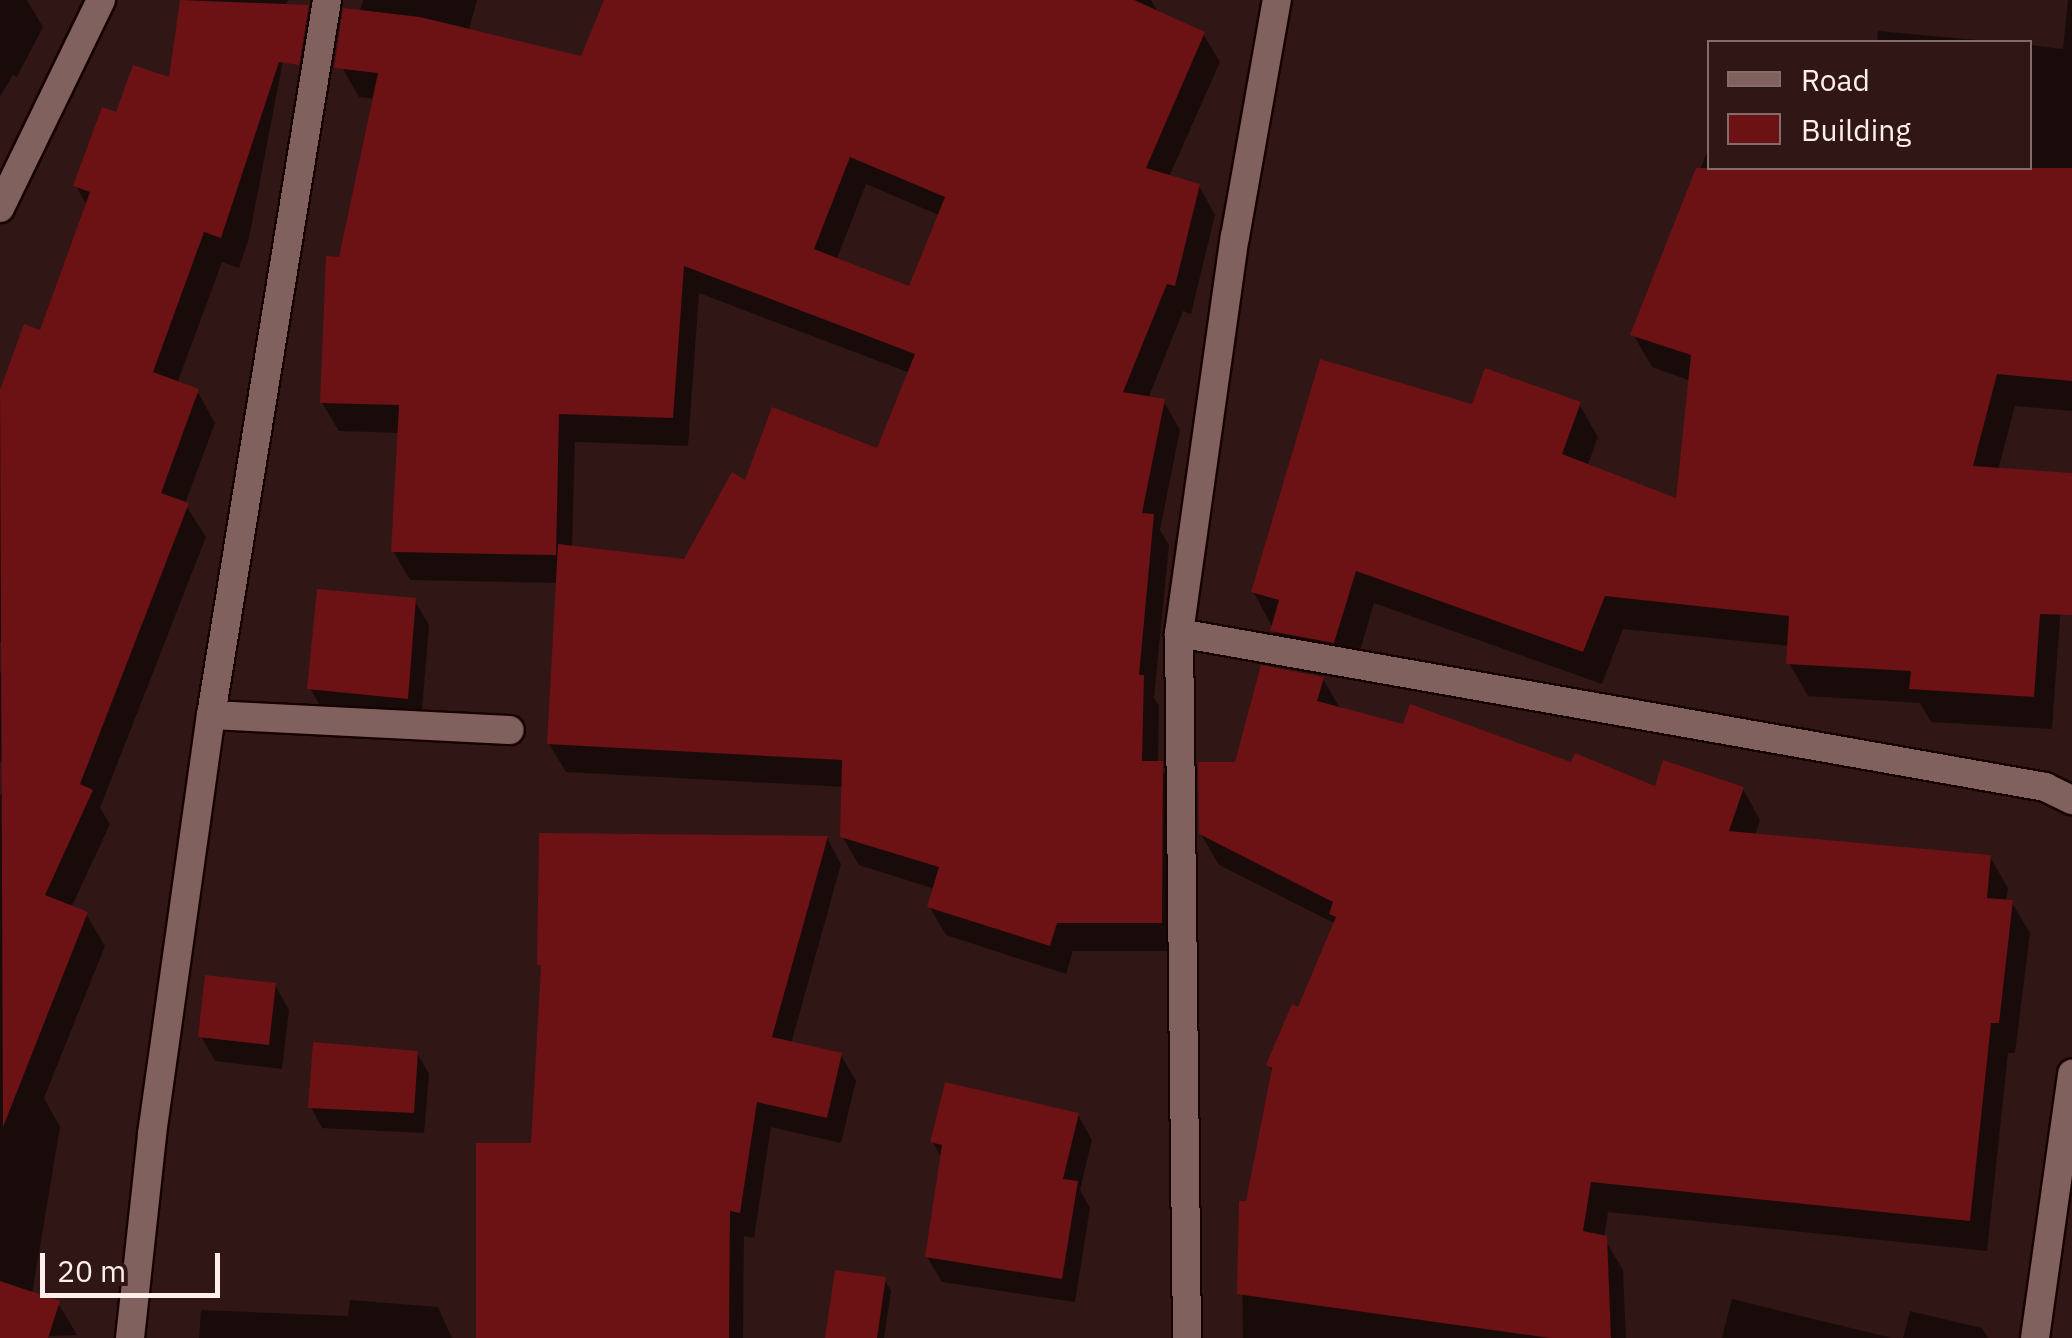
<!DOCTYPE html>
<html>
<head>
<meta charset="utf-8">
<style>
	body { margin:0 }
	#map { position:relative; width:2072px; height:1338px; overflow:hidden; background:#301614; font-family:"IBM Plex Sans",sans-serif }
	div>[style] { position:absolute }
	.shadow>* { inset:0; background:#0007 }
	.building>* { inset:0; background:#6c1114 }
	.roads { filter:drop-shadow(2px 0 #160202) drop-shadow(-2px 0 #160202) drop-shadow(0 2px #160202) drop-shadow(0 -2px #160202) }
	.minor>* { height:28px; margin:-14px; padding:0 14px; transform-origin:14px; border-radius:14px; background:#81615e }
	span { translate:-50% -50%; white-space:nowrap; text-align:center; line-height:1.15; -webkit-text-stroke:10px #301614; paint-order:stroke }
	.legend { position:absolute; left:1707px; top:40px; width:325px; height:130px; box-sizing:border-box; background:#301614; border:2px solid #826d6b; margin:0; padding:12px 18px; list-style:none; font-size:30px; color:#feefed }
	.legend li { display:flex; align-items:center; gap:20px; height:50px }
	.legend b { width:50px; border:2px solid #826d6b }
	.scale { position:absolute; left:40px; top:1253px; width:180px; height:45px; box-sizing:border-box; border:5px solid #feefed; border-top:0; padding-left:12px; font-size:30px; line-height:35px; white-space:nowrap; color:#feefed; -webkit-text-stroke:8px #301614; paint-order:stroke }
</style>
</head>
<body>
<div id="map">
	<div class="shadow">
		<i style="clip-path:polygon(0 0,27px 0,43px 27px,17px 77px,13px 75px,0 97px)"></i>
		<i style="clip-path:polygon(182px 0,288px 0,285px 9px,291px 19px,249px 238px,239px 268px,222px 262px,177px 384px,197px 391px,215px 423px,185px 504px,206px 537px,100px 808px,110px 824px,71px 908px,86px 914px,105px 946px,44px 1098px,60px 1127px,32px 1294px,58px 1303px,77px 1335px,0 1338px,0 796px,15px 768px,0 761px,0 674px,12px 646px,0 642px,0 399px,26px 328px,41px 333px,88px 207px,76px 186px,118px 116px,171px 80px)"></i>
		<i style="clip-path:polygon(evenodd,363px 0,477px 0,468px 33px,583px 59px,607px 0,1151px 0,1158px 12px,1203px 34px,1220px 62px,1169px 177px,1199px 186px,1215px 215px,1191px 314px,1183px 311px,1148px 399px,1164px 402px,1180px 430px,1160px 530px,1169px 545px,1154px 698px,1159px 706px,1158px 764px,1178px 793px,1177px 951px,1073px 951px,1066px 974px,946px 935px,929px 906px,935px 889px,859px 865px,842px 836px,844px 787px,566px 772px,549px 744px,559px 583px,410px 580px,393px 551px,400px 433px,339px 431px,322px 403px,341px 259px,375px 99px,359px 97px,343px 69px,363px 0,866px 184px,941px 216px,911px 289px,836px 261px,866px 184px,363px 0,699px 293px,910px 373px,878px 451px,747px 483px,686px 561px,572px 548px,575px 442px,688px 446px,699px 293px)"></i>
		<i style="clip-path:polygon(2068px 0,2072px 0,2072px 411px,2015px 406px,1998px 470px,2068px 507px,2052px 729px,1931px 722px,1920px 703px,1808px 696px,1789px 663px,1790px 646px,1623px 629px,1602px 684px,1374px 603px,1353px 675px,1292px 664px,1253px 591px,1474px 407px,1579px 404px,1598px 437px,1587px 467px,1678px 501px,1691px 381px,1652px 367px,1633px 334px,1710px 145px,1710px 168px,2030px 168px,2030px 45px,2063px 49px)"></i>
		<i style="clip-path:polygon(1878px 31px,1999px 42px,1877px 42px)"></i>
		<i style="clip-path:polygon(415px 601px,429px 625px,421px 723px,324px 713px,310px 688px)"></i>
		<i style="clip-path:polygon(1323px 679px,1341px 710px,1656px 789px,1743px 789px,1760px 820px,1755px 836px,1990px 857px,2008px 888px,2006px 902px,2012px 903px,2030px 933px,2015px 1053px,2008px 1053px,1987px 1251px,1608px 1212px,1604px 1238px,1623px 1270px,1626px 1338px,1243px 1338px,1241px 1204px,1248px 1204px,1273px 1073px,1268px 1065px,1300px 1010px,1336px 924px,1219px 865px,1201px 834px,1237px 764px)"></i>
		<i style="clip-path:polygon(827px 838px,841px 864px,791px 1044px,841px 1055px,856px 1081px,841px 1143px,771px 1127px,754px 1238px,744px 1236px,743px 1338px,525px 1338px,543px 970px,540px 964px)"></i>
		<i style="clip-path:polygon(275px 985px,289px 1010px,282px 1069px,215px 1061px,201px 1036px)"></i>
		<i style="clip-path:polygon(417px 1053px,429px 1074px,424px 1133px,322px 1128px,311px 1107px)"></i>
		<i style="clip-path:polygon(1078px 1115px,1092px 1140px,1080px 1190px,1090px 1208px,1075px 1302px,942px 1282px,927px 1257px,942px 1159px,933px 1142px)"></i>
		<i style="clip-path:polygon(884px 1279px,891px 1291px,884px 1338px,828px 1338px)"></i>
		<i style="clip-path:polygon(1732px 1299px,1892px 1338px,1722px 1338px)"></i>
		<i style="clip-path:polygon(350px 1300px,438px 1307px,452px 1338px,199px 1338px,201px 1310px,348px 1316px)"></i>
		<i style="clip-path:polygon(1910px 1311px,1982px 1328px,1988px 1338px,1903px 1338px)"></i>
	</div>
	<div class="building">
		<i style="clip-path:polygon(180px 0,309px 5px,299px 65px,279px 62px,221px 238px,204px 232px,153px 372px,199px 389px,161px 493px,189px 503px,80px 784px,93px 790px,45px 895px,88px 912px,3px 1127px,0 390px,24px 324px,40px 330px,90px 192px,73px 186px,102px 107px,116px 112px,133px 65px,169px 77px)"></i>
		<i style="clip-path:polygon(evenodd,604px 0,1134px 0,1205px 32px,1146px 168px,1200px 184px,1175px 286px,1167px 284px,1123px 392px,1165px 399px,1142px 513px,1154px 514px,1139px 675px,1144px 675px,1142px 761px,1163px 761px,1162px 923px,1057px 923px,1050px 946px,927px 907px,939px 867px,840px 837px,842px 760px,547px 744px,558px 544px,684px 559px,732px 472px,745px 480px,772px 407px,877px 448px,915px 354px,684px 266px,673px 418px,559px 414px,556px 555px,391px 552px,399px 405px,320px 403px,326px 256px,339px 257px,378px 73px,334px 68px,343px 8px,420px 17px,581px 56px,604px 0,850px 157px,945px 197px,909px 286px,814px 249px,850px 157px)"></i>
		<i style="clip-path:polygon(1696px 168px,2072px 168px,2072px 381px,1997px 374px,1973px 466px,2072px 473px,2072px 615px,2040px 614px,2034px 697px,1909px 689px,1911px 671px,1786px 664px,1789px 616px,1605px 596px,1583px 652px,1356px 571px,1334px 643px,1270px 631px,1279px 600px,1251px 592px,1320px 359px,1472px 404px,1485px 368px,1581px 402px,1562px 454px,1676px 498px,1691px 355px,1630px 335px)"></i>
		<i style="clip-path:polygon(317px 589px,416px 598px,408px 699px,307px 689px)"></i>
		<i style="clip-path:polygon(1261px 665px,1324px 677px,1317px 701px,1403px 724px,1410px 704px,1571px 762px,1575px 753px,1655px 786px,1663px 760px,1744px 787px,1729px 831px,1991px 855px,1987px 898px,2013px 900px,1999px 1023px,1991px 1023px,1970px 1221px,1591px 1182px,1583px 1231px,1607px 1236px,1611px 1338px,1550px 1338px,1237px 1294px,1239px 1201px,1246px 1201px,1272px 1068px,1266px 1065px,1292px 1004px,1298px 1007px,1336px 917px,1329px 914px,1333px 902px,1199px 834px,1198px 762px,1235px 762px)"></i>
		<i style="clip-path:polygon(539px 833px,828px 836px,772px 1037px,842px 1053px,827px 1118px,757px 1102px,740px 1213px,730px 1211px,729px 1338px,476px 1338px,476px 1143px,531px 1143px,541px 965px,537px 965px)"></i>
		<i style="clip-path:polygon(205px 975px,276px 983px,269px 1045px,198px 1037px)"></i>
		<i style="clip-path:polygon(313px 1042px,418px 1051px,414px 1113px,308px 1108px)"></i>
		<i style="clip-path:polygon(945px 1082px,1079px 1113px,1063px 1179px,1078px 1181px,1062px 1279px,925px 1257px,942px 1145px,930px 1142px)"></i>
		<i style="clip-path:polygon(835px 1270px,886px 1277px,877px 1338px,825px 1338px)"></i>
		<i style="clip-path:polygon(0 1281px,60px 1301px,48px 1338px,0 1338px)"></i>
	</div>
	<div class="roads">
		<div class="minor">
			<i style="left:0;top:208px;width:231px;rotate:-64.1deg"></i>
			<i style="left:1179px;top:633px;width:880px;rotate:10.08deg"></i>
			<i style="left:2045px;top:787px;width:30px;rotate:26deg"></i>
			<i style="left:211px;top:715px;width:299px;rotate:2.9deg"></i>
			<i style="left:130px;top:1338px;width:205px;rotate:-83.8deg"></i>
			<i style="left:152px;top:1134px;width:423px;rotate:-82deg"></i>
			<i style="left:211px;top:715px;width:724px;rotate:-80.78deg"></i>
			<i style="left:1187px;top:1338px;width:705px;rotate:-90.65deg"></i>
			<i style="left:1179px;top:633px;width:400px;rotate:-82deg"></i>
			<i style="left:1235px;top:237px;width:241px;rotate:-80deg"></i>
			<i style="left:2035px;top:1338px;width:267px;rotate:-82deg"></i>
		</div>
	</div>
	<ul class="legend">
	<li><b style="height:12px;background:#81615e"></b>Road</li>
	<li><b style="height:28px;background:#6c1114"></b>Building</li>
	</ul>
	<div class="scale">20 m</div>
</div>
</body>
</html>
